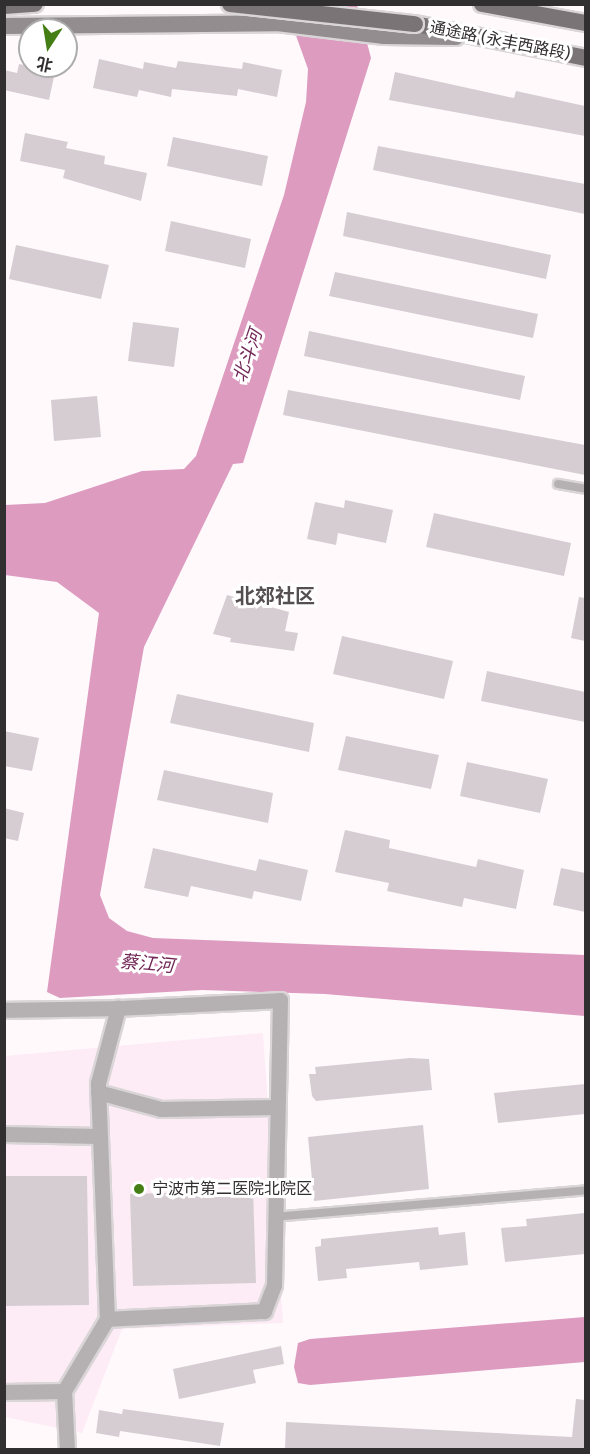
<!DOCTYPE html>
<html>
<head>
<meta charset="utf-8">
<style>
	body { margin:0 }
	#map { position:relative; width:590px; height:1454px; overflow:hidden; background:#fff9fc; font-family:"Fira Sans","Noto Sans SC",sans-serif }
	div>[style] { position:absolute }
	.built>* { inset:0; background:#fdecf5 }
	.water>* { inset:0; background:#dd9bc0 }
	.building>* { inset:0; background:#d6cdd2 }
	.roads { filter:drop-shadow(2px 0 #dad5d7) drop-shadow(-2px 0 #dad5d7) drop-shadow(0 2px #dad5d7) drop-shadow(0 -2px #dad5d7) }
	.service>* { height:8px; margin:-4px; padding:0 4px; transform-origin:4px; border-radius:4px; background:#b5b1b3 }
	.minor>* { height:15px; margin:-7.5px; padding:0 7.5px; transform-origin:7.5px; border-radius:7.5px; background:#b5b1b3 }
	.secondary>* { height:16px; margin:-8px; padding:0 8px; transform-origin:8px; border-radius:8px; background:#938d90 }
	.primary>* { height:16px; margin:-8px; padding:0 8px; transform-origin:8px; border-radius:8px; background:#7a7477 }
	.bridges { filter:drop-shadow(2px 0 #dad5d7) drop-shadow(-2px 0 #dad5d7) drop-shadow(0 2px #dad5d7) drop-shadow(0 -2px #dad5d7) }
	.primary-bridge>* { height:16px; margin:-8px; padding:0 8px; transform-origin:8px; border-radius:8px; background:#7a7477 }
	.dots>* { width:16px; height:16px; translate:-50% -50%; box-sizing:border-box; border:3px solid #fff; border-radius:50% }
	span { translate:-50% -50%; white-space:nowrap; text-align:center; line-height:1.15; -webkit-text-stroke:6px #fff; paint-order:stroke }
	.street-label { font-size:16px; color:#322f31 }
	.poi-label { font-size:16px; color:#322f31 }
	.left { translate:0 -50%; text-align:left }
	.water-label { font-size:18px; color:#722757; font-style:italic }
	.quarter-label { font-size:20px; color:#554f52; font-weight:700 }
	.frame { position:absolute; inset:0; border:6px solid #322f31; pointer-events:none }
	.north { position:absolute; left:18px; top:18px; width:60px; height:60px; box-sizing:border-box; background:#fff; border:2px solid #adacad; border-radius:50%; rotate:192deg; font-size:16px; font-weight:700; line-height:24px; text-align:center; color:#322f31 }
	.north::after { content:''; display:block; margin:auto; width:21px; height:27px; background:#467e16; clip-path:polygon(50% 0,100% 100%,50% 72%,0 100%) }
</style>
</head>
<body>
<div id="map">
	<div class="built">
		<i style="clip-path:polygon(263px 1033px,283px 1323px,122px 1329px,82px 1433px,5px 1417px,5px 1056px)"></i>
	</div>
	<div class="water">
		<i style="clip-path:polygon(285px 5px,357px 5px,371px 58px,243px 463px,233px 464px,144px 647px,100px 895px,109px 918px,127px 931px,153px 938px,585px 955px,585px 1016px,325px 994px,202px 990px,60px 998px,47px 992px,99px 613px,57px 582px,5px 575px,5px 505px,45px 503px,142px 471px,184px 469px,196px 456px,284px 195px,306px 102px,308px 69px)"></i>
		<i style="clip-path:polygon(585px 1317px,585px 1362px,310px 1385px,298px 1383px,294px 1367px,298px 1343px,310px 1339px)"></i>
	</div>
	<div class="building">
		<i style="clip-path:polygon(99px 59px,143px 69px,144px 62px,176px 68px,178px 61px,242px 69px,243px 62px,282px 70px,277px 97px,238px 89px,237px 96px,172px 89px,171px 97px,139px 90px,137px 97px,93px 88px)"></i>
		<i style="clip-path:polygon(19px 64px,55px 72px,49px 100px,4px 90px,4px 70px,17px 73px)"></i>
		<i style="clip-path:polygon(395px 72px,514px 98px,516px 91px,585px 106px,585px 136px,389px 100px)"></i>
		<i style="clip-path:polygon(25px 133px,68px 142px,66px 148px,105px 156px,104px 164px,147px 173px,141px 201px,63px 178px,65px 170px,20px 161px)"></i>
		<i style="clip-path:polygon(173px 137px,268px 156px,262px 186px,167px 166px)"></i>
		<i style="clip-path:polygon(378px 146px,585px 184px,585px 214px,373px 170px)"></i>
		<i style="clip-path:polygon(347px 212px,551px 255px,546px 279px,343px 236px)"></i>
		<i style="clip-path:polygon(171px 221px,251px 239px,245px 268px,165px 251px)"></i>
		<i style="clip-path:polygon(16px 245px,109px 265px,101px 299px,9px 279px)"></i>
		<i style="clip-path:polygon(335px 272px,538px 314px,533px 338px,329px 296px)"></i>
		<i style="clip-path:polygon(133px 322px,179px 328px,174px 367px,128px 361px)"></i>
		<i style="clip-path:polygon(309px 331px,525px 376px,520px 400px,304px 356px)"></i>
		<i style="clip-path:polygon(288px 390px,585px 445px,585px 475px,283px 415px)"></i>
		<i style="clip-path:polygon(97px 396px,101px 437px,54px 441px,51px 400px)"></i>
		<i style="clip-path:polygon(345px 500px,393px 510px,386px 543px,338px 533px,336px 545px,307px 539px,315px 502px,344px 508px)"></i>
		<i style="clip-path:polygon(434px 513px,571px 543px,564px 576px,426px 547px)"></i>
		<i style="clip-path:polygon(227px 595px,289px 612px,285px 631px,298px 633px,294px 651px,230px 642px,231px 638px,213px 634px)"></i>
		<i style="clip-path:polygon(579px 597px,585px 598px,585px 641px,571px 638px)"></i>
		<i style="clip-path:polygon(342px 636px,453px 661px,444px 699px,333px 674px)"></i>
		<i style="clip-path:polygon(487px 671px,585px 692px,585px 722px,481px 701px)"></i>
		<i style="clip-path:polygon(177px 694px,314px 723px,309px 752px,170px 723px)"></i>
		<i style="clip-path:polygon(4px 731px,39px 738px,32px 771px,4px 766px)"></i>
		<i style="clip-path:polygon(346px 736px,439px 755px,431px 789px,338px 770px)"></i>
		<i style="clip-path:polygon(467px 762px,548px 779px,540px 813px,460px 796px)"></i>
		<i style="clip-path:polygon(164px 770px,273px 793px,268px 823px,157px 800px)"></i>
		<i style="clip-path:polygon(4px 808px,24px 813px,18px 841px,4px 838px)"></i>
		<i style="clip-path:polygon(345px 830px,390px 840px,389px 848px,476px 867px,478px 859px,524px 870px,516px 909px,464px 898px,462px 907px,387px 891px,389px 883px,335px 872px)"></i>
		<i style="clip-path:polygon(153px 848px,256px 871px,259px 859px,308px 870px,301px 901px,254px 891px,252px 899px,191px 886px,188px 897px,144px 888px)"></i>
		<i style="clip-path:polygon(561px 868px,585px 873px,585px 912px,553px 905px)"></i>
		<i style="clip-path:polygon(410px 1058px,429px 1059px,432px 1090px,316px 1101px,312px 1096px,309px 1074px,316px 1074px,315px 1067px)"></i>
		<i style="clip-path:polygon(585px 1084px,585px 1114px,498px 1123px,494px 1093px)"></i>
		<i style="clip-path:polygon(423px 1125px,429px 1189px,314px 1201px,308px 1137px)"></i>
		<i style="clip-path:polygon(4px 1176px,87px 1176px,89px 1305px,4px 1306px)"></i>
		<i style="clip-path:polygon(253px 1190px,256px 1283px,133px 1286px,130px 1194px)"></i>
		<i style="clip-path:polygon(585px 1213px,585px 1254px,505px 1262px,501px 1228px,527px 1226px,526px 1219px)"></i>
		<i style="clip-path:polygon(438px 1227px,439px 1235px,465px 1232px,468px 1265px,420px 1270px,419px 1262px,346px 1269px,347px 1278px,318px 1281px,315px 1247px,321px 1246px,321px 1239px)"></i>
		<i style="clip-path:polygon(281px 1346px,284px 1364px,253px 1370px,256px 1383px,179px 1399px,173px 1369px)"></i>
		<i style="clip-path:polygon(576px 1399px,585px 1400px,585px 1449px,285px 1449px,286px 1422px,572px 1437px)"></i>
		<i style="clip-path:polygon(123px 1409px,224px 1423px,220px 1446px,120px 1431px,119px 1437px,96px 1433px,99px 1410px,122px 1414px)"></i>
	</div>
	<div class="roads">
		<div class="service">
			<i style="left:558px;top:484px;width:28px;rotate:10deg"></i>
			<i style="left:274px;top:1217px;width:313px;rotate:-4.9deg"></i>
		</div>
		<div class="minor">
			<i style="left:4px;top:1010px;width:114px;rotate:-1deg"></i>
			<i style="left:98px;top:1092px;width:65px;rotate:15.1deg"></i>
			<i style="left:161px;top:1109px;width:114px;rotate:-1deg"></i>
			<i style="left:4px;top:1134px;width:94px;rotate:1.2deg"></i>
			<i style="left:64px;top:1391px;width:84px;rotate:-59.2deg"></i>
			<i style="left:107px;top:1319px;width:236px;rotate:-92.2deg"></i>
			<i style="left:98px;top:1083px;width:78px;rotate:-75.1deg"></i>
			<i style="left:118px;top:1008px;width:162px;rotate:-2.8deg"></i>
			<i style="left:280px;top:1000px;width:285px;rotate:91.2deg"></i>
			<i style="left:274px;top:1285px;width:28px;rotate:111deg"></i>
			<i style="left:264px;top:1311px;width:157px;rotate:177.1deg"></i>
			<i style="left:4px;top:1392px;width:60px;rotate:-1deg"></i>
			<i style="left:64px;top:1391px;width:59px;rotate:87.1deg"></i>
		</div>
		<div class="secondary">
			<i style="left:4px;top:26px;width:273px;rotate:-0.6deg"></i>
			<i style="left:277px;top:23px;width:108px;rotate:6.9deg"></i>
			<i style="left:384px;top:36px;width:72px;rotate:0.8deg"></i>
		</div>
		<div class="primary">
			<i style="left:482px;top:4px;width:106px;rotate:10.4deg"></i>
			<i style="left:4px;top:6px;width:31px;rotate:-4deg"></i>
			<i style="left:415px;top:24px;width:174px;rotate:11.2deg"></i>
		</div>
	</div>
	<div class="bridges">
		<div class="primary-bridge">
			<i style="left:230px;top:4px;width:186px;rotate:6.2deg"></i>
		</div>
	</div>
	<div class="dots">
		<i style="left:139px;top:1189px;background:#467e16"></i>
	</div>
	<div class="street-label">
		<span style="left:500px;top:41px;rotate:11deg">通途路 (永丰西路段)</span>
	</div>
	<div class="poi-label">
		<span class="left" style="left:152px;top:1189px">宁波市第二医院北院区</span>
	</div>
	<div class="water-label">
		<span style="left:248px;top:356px;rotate:-71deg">北斗河</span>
		<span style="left:147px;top:964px;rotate:5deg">蔡江河</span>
	</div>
	<div class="quarter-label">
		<span style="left:275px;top:596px">北郊社区</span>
	</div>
	<div class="frame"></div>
	<div class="north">北</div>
</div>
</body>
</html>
